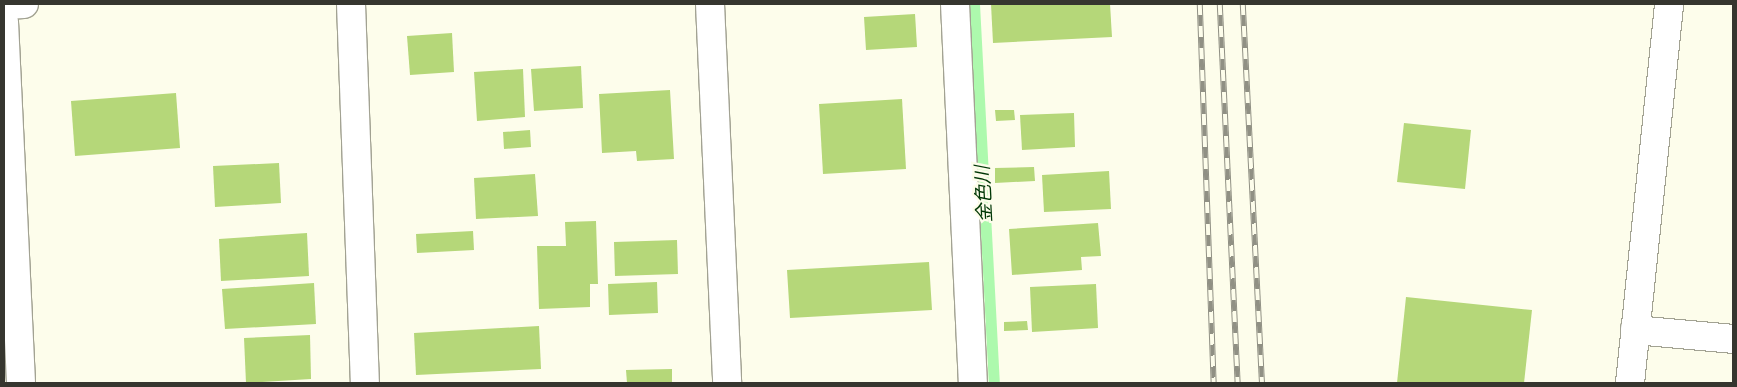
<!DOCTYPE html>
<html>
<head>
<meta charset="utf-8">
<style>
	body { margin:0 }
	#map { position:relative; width:1737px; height:387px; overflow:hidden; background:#fdfdeb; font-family:Raleway,"Noto Sans JP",sans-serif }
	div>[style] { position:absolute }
	.stream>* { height:11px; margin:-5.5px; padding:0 5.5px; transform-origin:5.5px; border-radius:5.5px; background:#adf9ad }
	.building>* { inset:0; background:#b5d779 }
	.roads { filter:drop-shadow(1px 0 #a2a292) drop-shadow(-1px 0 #a2a292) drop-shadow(0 1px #a2a292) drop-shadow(0 -1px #a2a292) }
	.minor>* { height:28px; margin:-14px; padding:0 14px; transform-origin:14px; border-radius:14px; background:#fff }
	.rail>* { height:5.5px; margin-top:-2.75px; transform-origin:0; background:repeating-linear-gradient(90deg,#fdfdeb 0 11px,#909084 0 22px); box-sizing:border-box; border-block:1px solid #909084 }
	span { translate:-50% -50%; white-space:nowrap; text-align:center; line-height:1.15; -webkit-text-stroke:4.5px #fdfdeb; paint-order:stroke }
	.water-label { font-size:19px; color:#003706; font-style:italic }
	.frame { position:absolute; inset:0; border:5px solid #36362f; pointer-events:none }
</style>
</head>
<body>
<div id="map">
	<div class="stream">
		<i style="left:974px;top:4px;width:380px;rotate:87deg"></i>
	</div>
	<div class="building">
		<i style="clip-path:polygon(991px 4px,1110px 4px,1112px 37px,993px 43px)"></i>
		<i style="clip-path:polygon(915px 14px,917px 47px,866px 50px,864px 17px)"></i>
		<i style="clip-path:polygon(452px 33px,454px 72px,410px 75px,407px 36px)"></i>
		<i style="clip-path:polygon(581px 66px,583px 108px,534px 111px,531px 69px)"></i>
		<i style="clip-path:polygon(523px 69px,525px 117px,477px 121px,474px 72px)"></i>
		<i style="clip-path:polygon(670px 90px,674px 159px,637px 161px,636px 151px,602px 153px,599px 94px)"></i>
		<i style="clip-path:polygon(176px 93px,180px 148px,75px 156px,71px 101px)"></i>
		<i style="clip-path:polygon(902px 99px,906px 169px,823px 174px,819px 104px)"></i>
		<i style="clip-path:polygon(995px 110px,1014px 110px,1015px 120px,996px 121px)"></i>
		<i style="clip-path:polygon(1074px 113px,1075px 147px,1022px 150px,1020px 115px)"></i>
		<i style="clip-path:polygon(1404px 123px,1471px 130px,1465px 189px,1397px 182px)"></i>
		<i style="clip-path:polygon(530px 130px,531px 147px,504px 149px,503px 132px)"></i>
		<i style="clip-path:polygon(279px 163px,281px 203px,215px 207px,213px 166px)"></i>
		<i style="clip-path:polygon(1034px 167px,1035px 181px,995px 183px,995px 168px)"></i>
		<i style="clip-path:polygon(1109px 171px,1111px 209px,1044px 212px,1042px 175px)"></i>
		<i style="clip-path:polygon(535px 174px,538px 216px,476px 219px,474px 178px)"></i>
		<i style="clip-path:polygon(596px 221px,598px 284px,590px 284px,590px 307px,539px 309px,537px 246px,566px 246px,565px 222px)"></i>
		<i style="clip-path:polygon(1098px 223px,1101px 256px,1081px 257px,1082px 270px,1012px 275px,1009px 229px)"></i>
		<i style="clip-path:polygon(473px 231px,474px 250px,417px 253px,416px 234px)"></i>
		<i style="clip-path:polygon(307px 233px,309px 276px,221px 281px,219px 239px)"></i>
		<i style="clip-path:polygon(677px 240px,678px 274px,615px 276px,614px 242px)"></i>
		<i style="clip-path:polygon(929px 262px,932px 310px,790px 318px,787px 270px)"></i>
		<i style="clip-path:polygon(657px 282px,658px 313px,609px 315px,608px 284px)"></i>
		<i style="clip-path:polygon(314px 283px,316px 324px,225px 329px,222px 289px)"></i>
		<i style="clip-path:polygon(1096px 284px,1098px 328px,1032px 332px,1030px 287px)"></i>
		<i style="clip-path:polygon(1406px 297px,1532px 310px,1524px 383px,1397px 383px)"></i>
		<i style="clip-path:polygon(1027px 321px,1028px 330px,1004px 331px,1004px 322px)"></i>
		<i style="clip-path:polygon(539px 326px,541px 369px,416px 375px,414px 333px)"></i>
		<i style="clip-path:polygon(310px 335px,311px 379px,246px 383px,244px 338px)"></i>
		<i style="clip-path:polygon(672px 369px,672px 383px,627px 383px,626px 370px)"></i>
	</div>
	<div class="roads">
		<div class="minor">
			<i style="left:351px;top:4px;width:379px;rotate:87.9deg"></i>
			<i style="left:710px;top:4px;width:379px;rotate:87.4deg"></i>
			<i style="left:955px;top:4px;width:379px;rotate:87.3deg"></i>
			<i style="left:4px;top:5px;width:20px;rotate:-3deg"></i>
			<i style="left:4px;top:22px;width:361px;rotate:87.3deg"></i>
			<i style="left:1635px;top:330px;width:98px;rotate:5.2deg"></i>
			<i style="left:1630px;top:383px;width:381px;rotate:-84.1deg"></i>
		</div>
	</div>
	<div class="rail">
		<i style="left:1200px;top:4px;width:379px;rotate:87.9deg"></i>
		<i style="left:1220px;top:4px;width:379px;rotate:87.3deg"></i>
		<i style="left:1243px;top:4px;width:379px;rotate:87.1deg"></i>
	</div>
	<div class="water-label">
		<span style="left:984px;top:194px;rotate:-93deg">金色川</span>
	</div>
	<div class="frame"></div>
</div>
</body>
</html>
